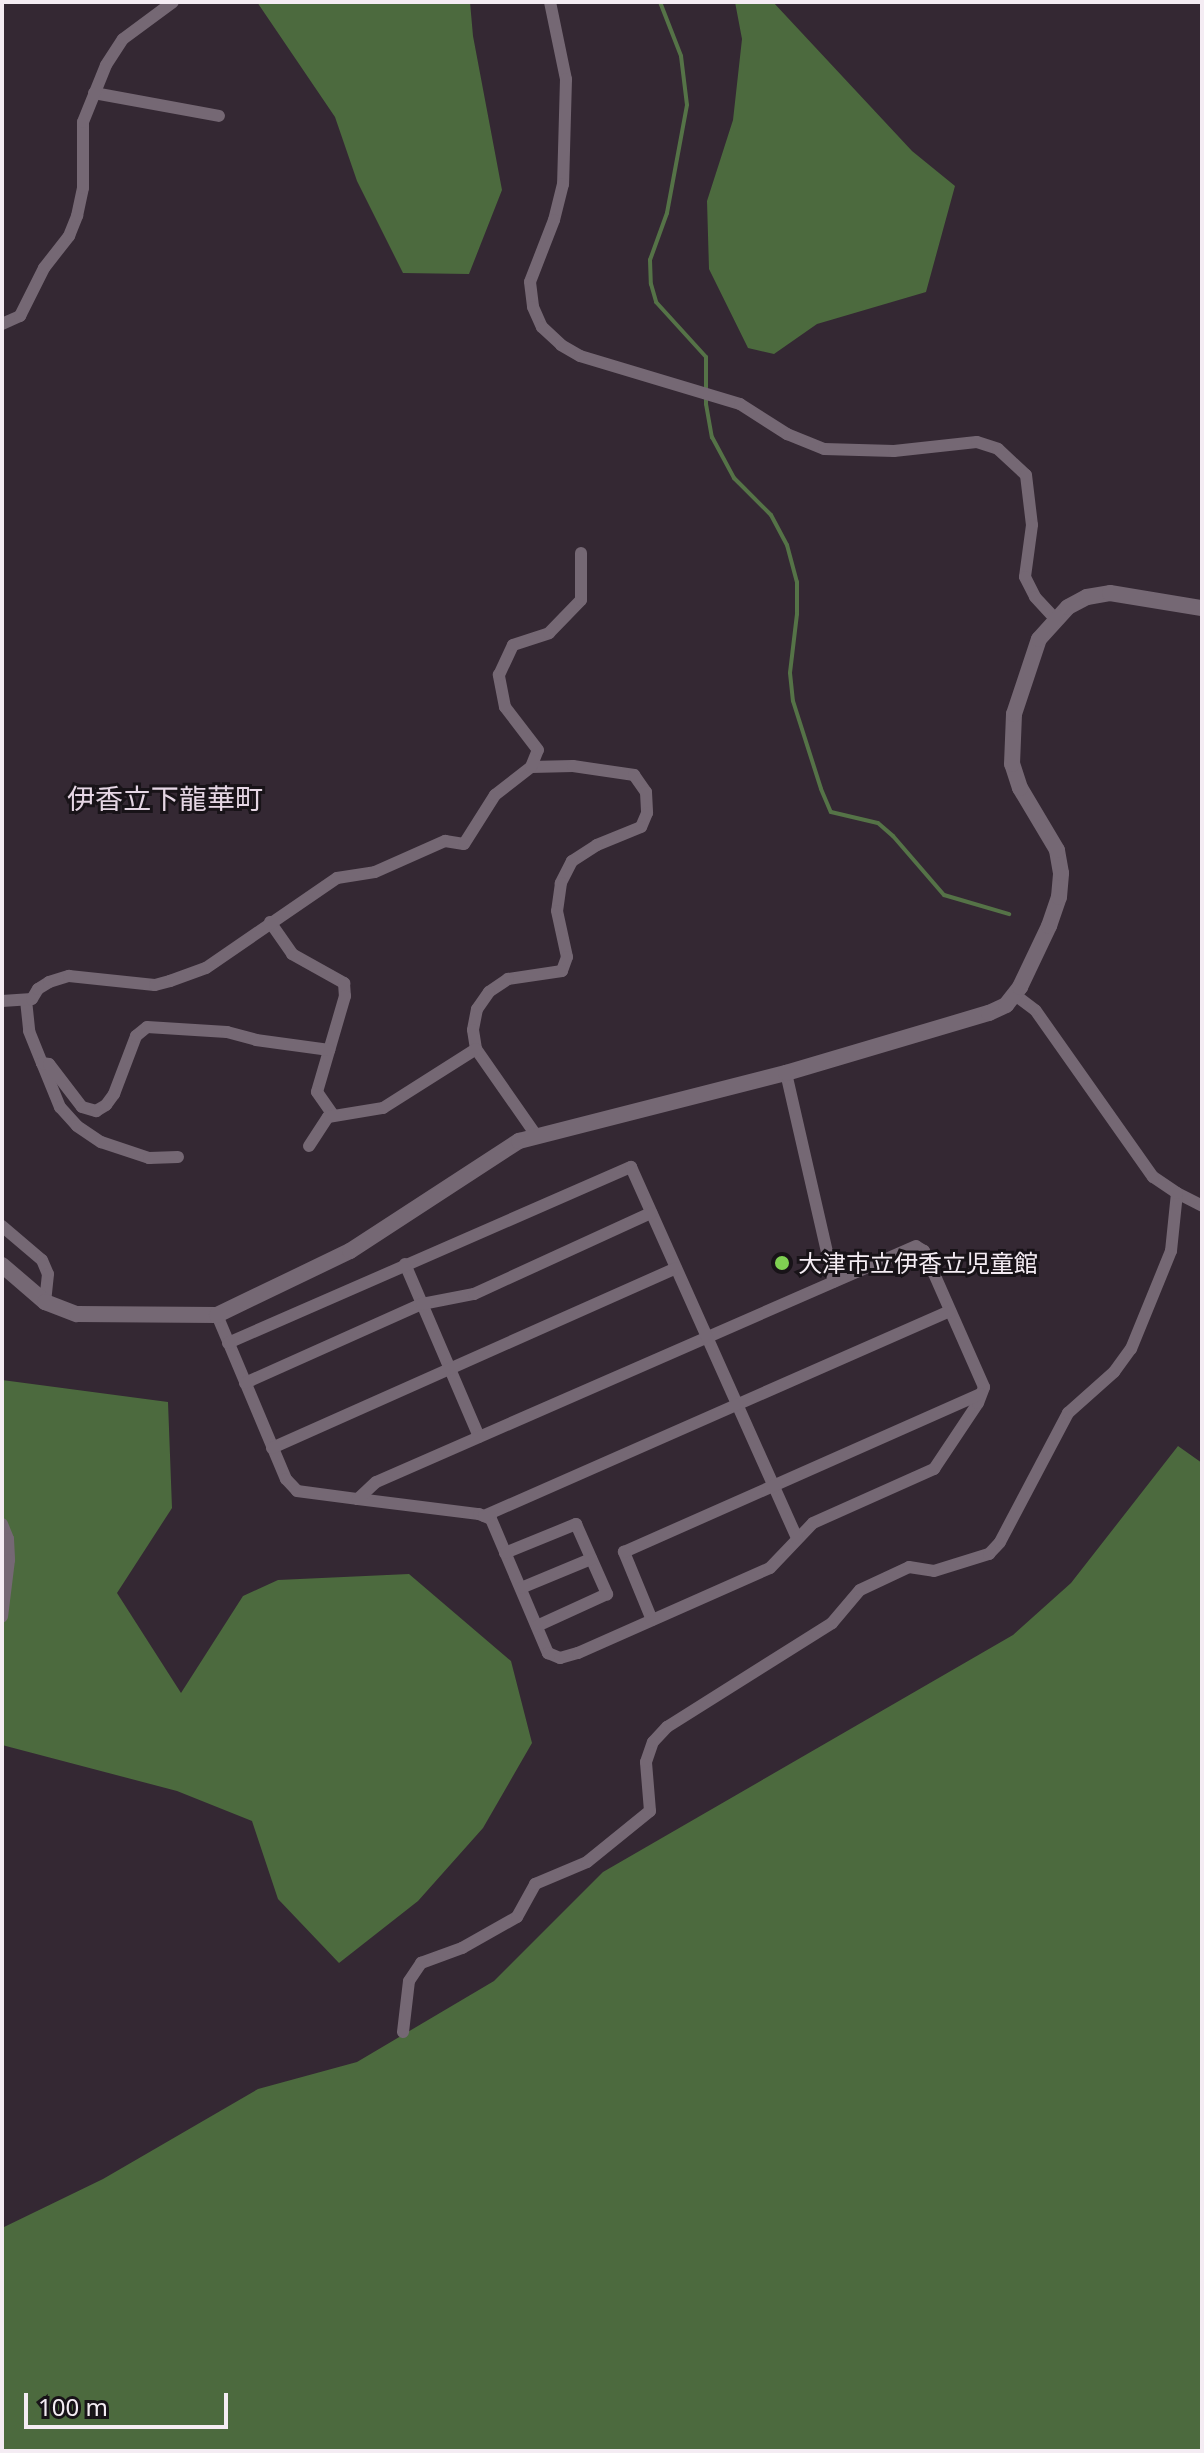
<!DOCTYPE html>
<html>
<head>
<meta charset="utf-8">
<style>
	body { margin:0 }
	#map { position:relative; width:1204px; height:2453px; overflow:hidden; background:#342833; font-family:"Noto Sans","Noto Sans JP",sans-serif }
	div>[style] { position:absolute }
	.forest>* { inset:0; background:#4c6a3e }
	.stream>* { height:4px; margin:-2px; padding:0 2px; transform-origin:2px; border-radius:2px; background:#557347 }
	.minor>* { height:12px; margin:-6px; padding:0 6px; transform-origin:6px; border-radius:6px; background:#756874 }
	.tertiary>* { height:16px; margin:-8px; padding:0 8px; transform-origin:8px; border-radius:8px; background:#756874 }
	.dots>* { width:22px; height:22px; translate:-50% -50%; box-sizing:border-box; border:4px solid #181318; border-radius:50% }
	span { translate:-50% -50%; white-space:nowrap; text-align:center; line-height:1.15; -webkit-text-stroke:6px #181318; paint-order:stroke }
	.poi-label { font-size:24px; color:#f4ecf3 }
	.left { translate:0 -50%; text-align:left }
	.quarter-label { font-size:28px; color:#e5d6e4 }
	.frame { position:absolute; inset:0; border:4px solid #f4ecf3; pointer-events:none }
	.scale { position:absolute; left:24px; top:2393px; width:204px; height:36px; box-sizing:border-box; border:4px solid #f4ecf3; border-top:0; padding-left:10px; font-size:24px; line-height:28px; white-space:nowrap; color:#f4ecf3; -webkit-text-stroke:6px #181318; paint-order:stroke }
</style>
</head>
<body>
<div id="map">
	<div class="forest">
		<i style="clip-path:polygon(257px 2px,470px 2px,473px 36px,502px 190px,469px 274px,403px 273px,357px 181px,335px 117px)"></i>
		<i style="clip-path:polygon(735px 2px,773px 2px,912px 151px,955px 186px,926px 292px,817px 324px,774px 354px,748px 348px,709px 269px,707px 201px,733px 120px,742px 39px)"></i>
		<i style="clip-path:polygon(2px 1380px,168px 1402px,172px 1508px,117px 1593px,181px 1693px,243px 1596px,278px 1580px,409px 1574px,511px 1661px,532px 1743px,483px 1828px,418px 1901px,339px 1963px,278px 1899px,252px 1821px,177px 1791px,2px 1745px)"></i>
		<i style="clip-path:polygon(1178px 1446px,1202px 1463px,1202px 2451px,2px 2451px,2px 2228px,103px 2179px,258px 2089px,357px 2062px,494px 1981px,603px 1872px,1013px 1635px,1071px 1583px)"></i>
	</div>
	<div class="stream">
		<i style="left:660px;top:2px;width:58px;rotate:68.7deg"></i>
		<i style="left:681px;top:56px;width:49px;rotate:83deg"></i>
		<i style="left:687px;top:105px;width:110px;rotate:100.5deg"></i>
		<i style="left:667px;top:213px;width:50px;rotate:109.9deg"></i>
		<i style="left:650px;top:260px;width:24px;rotate:88deg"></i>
		<i style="left:651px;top:284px;width:19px;rotate:74deg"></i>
		<i style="left:656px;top:302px;width:74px;rotate:47.7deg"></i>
		<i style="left:706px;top:357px;width:47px;rotate:90deg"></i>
		<i style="left:706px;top:404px;width:34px;rotate:80deg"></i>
		<i style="left:712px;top:437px;width:47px;rotate:61.8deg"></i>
		<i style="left:734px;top:478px;width:52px;rotate:45deg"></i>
		<i style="left:771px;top:515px;width:34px;rotate:62deg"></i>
		<i style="left:787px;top:545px;width:38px;rotate:75deg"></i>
		<i style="left:797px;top:582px;width:32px;rotate:90deg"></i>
		<i style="left:797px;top:614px;width:59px;rotate:96.8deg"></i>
		<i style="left:790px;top:673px;width:28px;rotate:84deg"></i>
		<i style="left:793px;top:701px;width:92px;rotate:72.3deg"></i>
		<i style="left:821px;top:789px;width:25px;rotate:67deg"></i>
		<i style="left:831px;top:812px;width:48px;rotate:13.2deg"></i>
		<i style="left:878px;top:823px;width:20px;rotate:41deg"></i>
		<i style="left:893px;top:836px;width:78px;rotate:49.2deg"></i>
		<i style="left:944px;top:895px;width:68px;rotate:16.3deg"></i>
	</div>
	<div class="minor">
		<i style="left:550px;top:2px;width:79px;rotate:78.3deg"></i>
		<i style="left:566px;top:79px;width:105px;rotate:91.6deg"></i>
		<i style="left:563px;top:184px;width:37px;rotate:104deg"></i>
		<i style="left:554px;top:220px;width:66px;rotate:111.2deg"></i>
		<i style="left:530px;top:282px;width:25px;rotate:83deg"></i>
		<i style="left:533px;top:307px;width:22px;rotate:66deg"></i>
		<i style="left:542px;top:327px;width:26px;rotate:43deg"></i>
		<i style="left:561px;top:345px;width:22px;rotate:30deg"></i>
		<i style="left:580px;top:356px;width:167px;rotate:16.7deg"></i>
		<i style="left:740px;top:404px;width:56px;rotate:32.6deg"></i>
		<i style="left:787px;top:434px;width:40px;rotate:22deg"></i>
		<i style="left:824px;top:449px;width:70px;rotate:1.6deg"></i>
		<i style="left:894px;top:451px;width:83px;rotate:-6.2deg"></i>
		<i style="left:977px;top:442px;width:22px;rotate:18deg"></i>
		<i style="left:998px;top:449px;width:38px;rotate:43deg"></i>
		<i style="left:1026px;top:475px;width:50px;rotate:83.2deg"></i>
		<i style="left:1032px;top:525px;width:52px;rotate:97.7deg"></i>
		<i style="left:1025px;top:577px;width:22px;rotate:63deg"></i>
		<i style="left:1035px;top:597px;width:23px;rotate:47deg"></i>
		<i style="left:94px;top:93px;width:127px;rotate:10.4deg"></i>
		<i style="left:2px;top:324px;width:20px;rotate:-24deg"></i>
		<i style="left:20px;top:316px;width:54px;rotate:-63.4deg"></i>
		<i style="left:44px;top:268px;width:41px;rotate:-52deg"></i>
		<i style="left:69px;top:236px;width:22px;rotate:-68deg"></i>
		<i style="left:77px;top:216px;width:29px;rotate:-78deg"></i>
		<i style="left:83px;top:188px;width:66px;rotate:-90deg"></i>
		<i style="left:83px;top:122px;width:61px;rotate:-68deg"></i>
		<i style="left:106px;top:65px;width:31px;rotate:-57deg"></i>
		<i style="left:123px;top:39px;width:62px;rotate:-36.5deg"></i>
		<i style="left:531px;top:767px;width:42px;rotate:-1.4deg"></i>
		<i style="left:573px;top:766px;width:62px;rotate:8.4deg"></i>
		<i style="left:634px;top:775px;width:21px;rotate:55deg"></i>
		<i style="left:646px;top:792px;width:21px;rotate:87deg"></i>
		<i style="left:647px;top:813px;width:15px;rotate:113deg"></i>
		<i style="left:641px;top:827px;width:48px;rotate:157.8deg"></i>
		<i style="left:597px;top:845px;width:30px;rotate:147deg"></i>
		<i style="left:572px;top:861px;width:25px;rotate:117deg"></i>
		<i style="left:561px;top:883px;width:28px;rotate:98deg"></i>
		<i style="left:557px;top:911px;width:47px;rotate:77.7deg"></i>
		<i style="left:567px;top:957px;width:15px;rotate:110deg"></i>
		<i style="left:562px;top:971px;width:55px;rotate:171.6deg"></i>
		<i style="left:508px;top:979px;width:23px;rotate:146deg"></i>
		<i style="left:489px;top:992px;width:21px;rotate:125deg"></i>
		<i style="left:477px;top:1009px;width:21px;rotate:101deg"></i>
		<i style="left:473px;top:1030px;width:19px;rotate:81deg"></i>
		<i style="left:476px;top:1049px;width:105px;rotate:55.1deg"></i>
		<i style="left:270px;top:922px;width:39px;rotate:55deg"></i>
		<i style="left:292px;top:954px;width:60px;rotate:29.1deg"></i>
		<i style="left:344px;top:983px;width:13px;rotate:86deg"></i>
		<i style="left:345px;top:996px;width:100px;rotate:106.3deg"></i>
		<i style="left:317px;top:1092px;width:28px;rotate:55deg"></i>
		<i style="left:26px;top:1000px;width:31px;rotate:84deg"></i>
		<i style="left:29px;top:1031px;width:35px;rotate:68deg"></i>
		<i style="left:42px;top:1063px;width:48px;rotate:67.8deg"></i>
		<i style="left:60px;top:1107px;width:25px;rotate:48deg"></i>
		<i style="left:77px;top:1126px;width:29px;rotate:34deg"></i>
		<i style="left:101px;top:1142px;width:51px;rotate:18.4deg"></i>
		<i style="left:149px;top:1158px;width:29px;rotate:-2deg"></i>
		<i style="left:2px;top:1001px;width:30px;rotate:-4deg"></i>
		<i style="left:32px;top:999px;width:12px;rotate:-59deg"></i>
		<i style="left:38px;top:989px;width:13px;rotate:-32deg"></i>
		<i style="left:49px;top:982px;width:21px;rotate:-17deg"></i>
		<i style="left:69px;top:976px;width:86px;rotate:6deg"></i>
		<i style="left:155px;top:985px;width:16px;rotate:-15deg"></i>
		<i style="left:170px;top:981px;width:38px;rotate:-20deg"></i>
		<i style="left:206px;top:968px;width:159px;rotate:-34.5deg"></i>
		<i style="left:337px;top:878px;width:38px;rotate:-9deg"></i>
		<i style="left:375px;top:872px;width:77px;rotate:-23.9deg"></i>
		<i style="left:445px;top:841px;width:19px;rotate:9deg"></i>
		<i style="left:464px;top:844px;width:58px;rotate:-57.7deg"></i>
		<i style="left:495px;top:795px;width:46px;rotate:-37.9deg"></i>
		<i style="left:531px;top:767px;width:18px;rotate:-68deg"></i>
		<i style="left:538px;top:750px;width:54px;rotate:-127.5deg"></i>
		<i style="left:505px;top:707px;width:33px;rotate:-101deg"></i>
		<i style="left:499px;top:675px;width:33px;rotate:-65deg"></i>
		<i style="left:513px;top:645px;width:38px;rotate:-18deg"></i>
		<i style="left:549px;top:633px;width:46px;rotate:-45.9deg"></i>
		<i style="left:581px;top:600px;width:47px;rotate:-90deg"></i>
		<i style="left:42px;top:1063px;width:7px;rotate:8deg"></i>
		<i style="left:49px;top:1064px;width:54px;rotate:52.5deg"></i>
		<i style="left:82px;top:1107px;width:15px;rotate:16deg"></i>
		<i style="left:96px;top:1111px;width:12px;rotate:-31deg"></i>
		<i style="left:106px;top:1105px;width:14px;rotate:-54deg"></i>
		<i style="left:114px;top:1094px;width:62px;rotate:-69.2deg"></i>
		<i style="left:136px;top:1036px;width:14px;rotate:-39deg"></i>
		<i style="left:147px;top:1027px;width:80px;rotate:3.6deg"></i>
		<i style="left:227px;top:1032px;width:30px;rotate:15deg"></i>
		<i style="left:256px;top:1040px;width:74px;rotate:7.8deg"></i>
		<i style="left:786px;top:1073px;width:214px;rotate:77.1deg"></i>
		<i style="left:309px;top:1146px;width:35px;rotate:-57deg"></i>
		<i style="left:328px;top:1117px;width:56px;rotate:-9.3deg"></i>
		<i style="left:383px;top:1108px;width:110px;rotate:-32.4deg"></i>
		<i style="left:1177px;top:1193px;width:28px;rotate:27deg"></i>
		<i style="left:2px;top:1226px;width:52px;rotate:40.4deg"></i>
		<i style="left:42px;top:1260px;width:15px;rotate:67deg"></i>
		<i style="left:48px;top:1274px;width:28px;rotate:96deg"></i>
		<i style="left:405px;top:1264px;width:188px;rotate:66.8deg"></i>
		<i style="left:217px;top:1315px;width:178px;rotate:67.2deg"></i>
		<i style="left:286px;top:1479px;width:16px;rotate:47deg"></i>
		<i style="left:297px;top:1491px;width:62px;rotate:7.5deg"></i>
		<i style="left:358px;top:1499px;width:122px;rotate:7.1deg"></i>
		<i style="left:479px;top:1514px;width:13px;rotate:23deg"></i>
		<i style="left:491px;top:1519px;width:146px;rotate:67deg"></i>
		<i style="left:548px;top:1653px;width:13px;rotate:23deg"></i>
		<i style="left:560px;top:1658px;width:19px;rotate:-16deg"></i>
		<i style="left:578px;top:1653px;width:210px;rotate:-23.9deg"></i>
		<i style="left:770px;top:1568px;width:62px;rotate:-46.3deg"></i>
		<i style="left:813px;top:1523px;width:133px;rotate:-24.1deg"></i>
		<i style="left:934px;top:1469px;width:79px;rotate:-56.3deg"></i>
		<i style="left:978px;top:1403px;width:17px;rotate:-69deg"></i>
		<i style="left:984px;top:1387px;width:149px;rotate:-113.8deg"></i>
		<i style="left:924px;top:1251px;width:9px;rotate:-148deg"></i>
		<i style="left:916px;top:1246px;width:589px;rotate:156.39deg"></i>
		<i style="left:376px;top:1482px;width:25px;rotate:137deg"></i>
		<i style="left:228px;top:1343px;width:440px;rotate:-23.6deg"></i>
		<i style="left:631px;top:1167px;width:406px;rotate:65.9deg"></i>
		<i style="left:245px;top:1383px;width:194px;rotate:-24.1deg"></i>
		<i style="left:422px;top:1304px;width:53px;rotate:-10.9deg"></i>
		<i style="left:474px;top:1294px;width:195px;rotate:-24.6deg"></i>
		<i style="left:272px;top:1448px;width:442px;rotate:-24deg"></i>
		<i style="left:484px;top:1516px;width:509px;rotate:-23.75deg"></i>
		<i style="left:2px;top:1524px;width:16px;rotate:68deg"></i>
		<i style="left:8px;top:1539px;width:21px;rotate:87deg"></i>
		<i style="left:9px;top:1560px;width:57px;rotate:97deg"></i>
		<i style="left:505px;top:1553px;width:77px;rotate:-22.2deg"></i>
		<i style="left:576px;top:1524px;width:77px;rotate:66.1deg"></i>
		<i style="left:607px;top:1594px;width:77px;rotate:155.4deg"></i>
		<i style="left:521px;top:1588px;width:76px;rotate:-22.5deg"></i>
		<i style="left:652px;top:1620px;width:74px;rotate:-112.4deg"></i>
		<i style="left:624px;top:1552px;width:390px;rotate:-23.9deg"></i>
		<i style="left:403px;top:2032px;width:51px;rotate:-83.3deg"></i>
		<i style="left:409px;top:1981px;width:22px;rotate:-56deg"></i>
		<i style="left:421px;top:1963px;width:44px;rotate:-20.1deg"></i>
		<i style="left:462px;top:1948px;width:63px;rotate:-29.4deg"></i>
		<i style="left:517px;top:1917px;width:38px;rotate:-61deg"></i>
		<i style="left:535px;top:1884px;width:56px;rotate:-22.9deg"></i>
		<i style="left:587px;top:1862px;width:81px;rotate:-39deg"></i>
		<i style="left:650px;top:1811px;width:49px;rotate:-94.7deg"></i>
		<i style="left:646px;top:1762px;width:21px;rotate:-71deg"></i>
		<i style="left:653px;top:1742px;width:21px;rotate:-47deg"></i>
		<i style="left:667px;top:1727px;width:195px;rotate:-32.2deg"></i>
		<i style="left:832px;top:1623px;width:43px;rotate:-49.7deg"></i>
		<i style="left:860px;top:1590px;width:54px;rotate:-25.1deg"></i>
		<i style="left:909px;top:1567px;width:25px;rotate:9deg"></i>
		<i style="left:934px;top:1571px;width:58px;rotate:-17.2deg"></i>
		<i style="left:989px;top:1554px;width:16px;rotate:-47deg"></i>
		<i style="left:1000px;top:1542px;width:146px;rotate:-62.2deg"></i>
		<i style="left:1068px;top:1413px;width:62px;rotate:-41.7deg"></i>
		<i style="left:1114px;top:1372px;width:29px;rotate:-54deg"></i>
		<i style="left:1131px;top:1349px;width:106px;rotate:-67.8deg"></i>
		<i style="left:1171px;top:1251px;width:58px;rotate:-84.1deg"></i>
		<i style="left:1177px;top:1193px;width:29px;rotate:-146deg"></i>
		<i style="left:1153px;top:1177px;width:204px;rotate:-125.2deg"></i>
		<i style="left:1035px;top:1010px;width:26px;rotate:-143deg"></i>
	</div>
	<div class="tertiary">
		<i style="left:2px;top:1265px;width:57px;rotate:40.7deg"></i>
		<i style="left:45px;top:1302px;width:34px;rotate:21deg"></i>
		<i style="left:77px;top:1314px;width:140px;rotate:0.4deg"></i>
		<i style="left:217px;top:1315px;width:148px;rotate:-25.7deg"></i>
		<i style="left:350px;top:1251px;width:202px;rotate:-33.1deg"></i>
		<i style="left:519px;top:1141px;width:276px;rotate:-14.3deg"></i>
		<i style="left:786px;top:1073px;width:212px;rotate:-16.5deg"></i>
		<i style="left:989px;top:1013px;width:19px;rotate:-25deg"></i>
		<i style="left:1006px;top:1005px;width:23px;rotate:-52deg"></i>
		<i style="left:1020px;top:987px;width:68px;rotate:-64.6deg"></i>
		<i style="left:1049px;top:926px;width:31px;rotate:-71deg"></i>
		<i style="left:1059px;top:897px;width:24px;rotate:-85deg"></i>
		<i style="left:1061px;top:873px;width:23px;rotate:-100deg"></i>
		<i style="left:1057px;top:850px;width:72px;rotate:-120.8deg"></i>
		<i style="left:1020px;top:788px;width:25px;rotate:-108deg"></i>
		<i style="left:1012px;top:764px;width:50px;rotate:-87.7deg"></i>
		<i style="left:1014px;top:714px;width:79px;rotate:-71.6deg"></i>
		<i style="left:1039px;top:639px;width:43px;rotate:-47.8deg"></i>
		<i style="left:1068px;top:607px;width:21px;rotate:-28deg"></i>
		<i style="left:1087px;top:597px;width:23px;rotate:-10deg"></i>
		<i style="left:1110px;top:593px;width:93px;rotate:9.3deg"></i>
	</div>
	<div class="dots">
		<i style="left:782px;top:1263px;background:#7fd052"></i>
	</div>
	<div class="poi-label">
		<span class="left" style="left:798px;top:1263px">大津市立伊香立児童館</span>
	</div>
	<div class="quarter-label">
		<span style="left:165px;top:798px">伊香立下龍華町</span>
	</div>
	<div class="frame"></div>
	<div class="scale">100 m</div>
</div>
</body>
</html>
